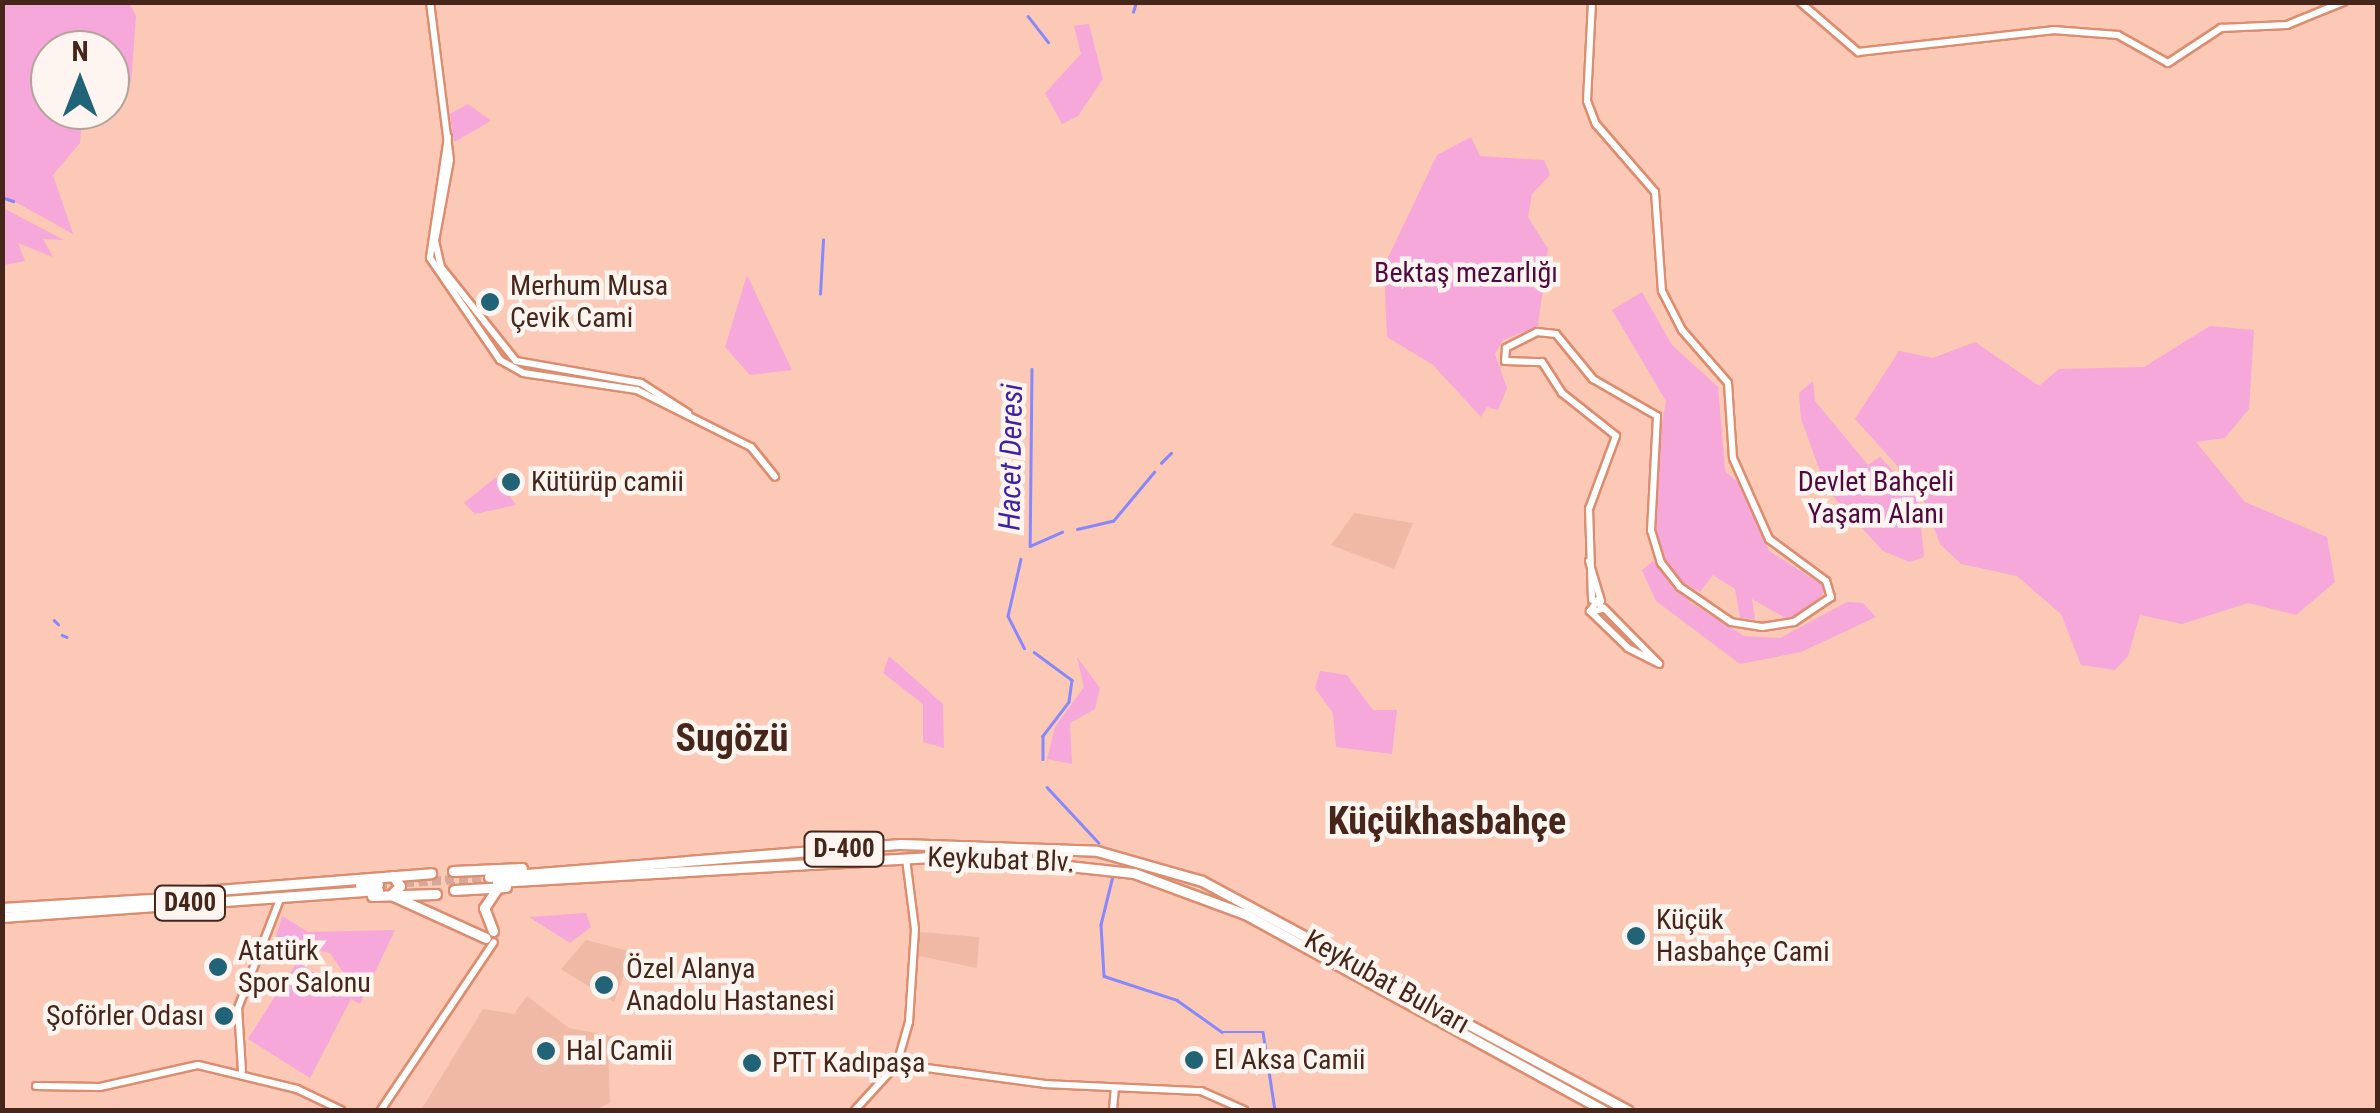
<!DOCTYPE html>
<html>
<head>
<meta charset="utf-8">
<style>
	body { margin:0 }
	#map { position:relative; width:2380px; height:1113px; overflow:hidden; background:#fbc9b6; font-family:"Roboto Condensed",sans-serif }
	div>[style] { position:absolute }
	.built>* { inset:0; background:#f0b9a5 }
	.green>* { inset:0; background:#f5a8d9 }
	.stream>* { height:2.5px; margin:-1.25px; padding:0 1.25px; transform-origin:1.25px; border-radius:1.25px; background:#8887fb }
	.trunk-tunnel>* { height:9px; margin-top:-4.5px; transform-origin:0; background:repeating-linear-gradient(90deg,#d7a897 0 9px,transparent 0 13.5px) }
	.roads { filter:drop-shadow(2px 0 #dc8d70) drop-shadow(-2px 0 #dc8d70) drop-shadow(0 2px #dc8d70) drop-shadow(0 -2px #dc8d70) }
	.tertiary>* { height:6px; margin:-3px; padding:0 3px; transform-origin:3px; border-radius:3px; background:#fff }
	.trunk>* { height:9px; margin:-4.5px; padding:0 4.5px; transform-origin:4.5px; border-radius:4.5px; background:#fff }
	.dots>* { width:28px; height:28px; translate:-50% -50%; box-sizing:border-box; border:5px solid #fef5f1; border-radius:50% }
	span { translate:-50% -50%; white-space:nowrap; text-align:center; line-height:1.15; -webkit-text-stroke:9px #fef5f1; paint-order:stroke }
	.shield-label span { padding:2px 8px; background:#fef5f1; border:2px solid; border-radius:8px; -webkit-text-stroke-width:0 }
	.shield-label { font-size:25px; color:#46261a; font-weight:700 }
	.park-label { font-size:28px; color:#50083e }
	.poi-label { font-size:28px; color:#46261a }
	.left { translate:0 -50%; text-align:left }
	.right { translate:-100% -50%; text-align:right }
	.street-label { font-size:28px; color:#46261a }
	.water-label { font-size:30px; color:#3c22a8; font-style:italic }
	.district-label { font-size:38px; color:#46261a; font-weight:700 }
	.frame { position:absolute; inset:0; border:5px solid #46261a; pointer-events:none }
	.north { position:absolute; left:30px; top:30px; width:100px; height:100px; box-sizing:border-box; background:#fef5f1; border:2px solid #b4a29b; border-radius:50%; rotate:0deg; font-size:28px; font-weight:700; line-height:40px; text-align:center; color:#46261a }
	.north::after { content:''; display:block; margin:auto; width:35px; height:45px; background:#216377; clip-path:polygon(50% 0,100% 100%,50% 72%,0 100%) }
</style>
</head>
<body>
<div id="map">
	<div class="built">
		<i style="clip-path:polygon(1354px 513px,1413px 523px,1394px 569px,1331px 545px)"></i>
		<i style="clip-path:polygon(920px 932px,979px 937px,977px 968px,919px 956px)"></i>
		<i style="clip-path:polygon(586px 940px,632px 952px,614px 1002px,561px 969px)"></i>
		<i style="clip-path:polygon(527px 996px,569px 1028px,626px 1039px,608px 1050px,610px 1103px,594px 1110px,421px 1110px,483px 1009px,514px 1014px)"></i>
	</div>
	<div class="green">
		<i style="clip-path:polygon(2px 3px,129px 3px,136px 16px,131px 83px,110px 84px,110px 50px,50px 50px,50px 110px,83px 110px,80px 143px,53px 175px,73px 234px,3px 195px)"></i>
		<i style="clip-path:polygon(1089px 24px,1103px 79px,1078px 116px,1062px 124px,1045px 93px,1081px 54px,1074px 26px)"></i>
		<i style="clip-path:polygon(468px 104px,491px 121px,454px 142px,450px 114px)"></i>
		<i style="clip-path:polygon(1471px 137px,1480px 156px,1544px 160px,1550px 175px,1532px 194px,1528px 217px,1548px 249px,1538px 326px,1503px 340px,1495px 354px,1507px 388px,1498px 410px,1487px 407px,1481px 417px,1433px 365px,1387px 337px,1384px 266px,1437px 155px)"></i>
		<i style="clip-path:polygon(3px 208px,64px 240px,43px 239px,53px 257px,18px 243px,25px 261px,3px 265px)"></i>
		<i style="clip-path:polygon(747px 275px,792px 370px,750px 375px,725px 347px)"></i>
		<i style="clip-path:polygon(1642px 292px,1672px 345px,1718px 387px,1725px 471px,1743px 487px,1769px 551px,1827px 588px,1810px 610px,1787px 619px,1752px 599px,1755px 619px,1740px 618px,1735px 589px,1713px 575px,1700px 592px,1679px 580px,1657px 546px,1654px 467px,1666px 401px,1612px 310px)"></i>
		<i style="clip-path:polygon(2210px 326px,2254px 330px,2249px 409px,2225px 438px,2196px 442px,2245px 502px,2327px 537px,2335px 582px,2296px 615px,2248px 603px,2182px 624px,2140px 615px,2128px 656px,2115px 670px,2081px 665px,2061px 614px,2017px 576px,1961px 564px,1940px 544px,1920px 491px,1855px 419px,1899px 351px,1933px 358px,1975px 342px,2039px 386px,2059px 369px,2144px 367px)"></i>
		<i style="clip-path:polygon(1813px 381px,1815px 401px,1868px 465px,1880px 457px,1918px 497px,1924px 557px,1910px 562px,1883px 551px,1827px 490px,1801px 419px,1799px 393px)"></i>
		<i style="clip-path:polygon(496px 477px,516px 505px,475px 514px,464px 503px)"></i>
		<i style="clip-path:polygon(1653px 561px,1690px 602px,1744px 636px,1780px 638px,1847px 602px,1863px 603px,1876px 617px,1801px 652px,1740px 664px,1656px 601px,1642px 570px)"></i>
		<i style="clip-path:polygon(889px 656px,943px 704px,944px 748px,923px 742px,923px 704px,883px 673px)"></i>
		<i style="clip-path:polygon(1077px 657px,1100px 688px,1095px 709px,1070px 723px,1072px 764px,1047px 759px,1055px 727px,1084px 687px)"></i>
		<i style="clip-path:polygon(1320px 671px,1347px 675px,1373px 710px,1397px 710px,1392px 754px,1336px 747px,1333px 713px,1315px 688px)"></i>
		<i style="clip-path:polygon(586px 913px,591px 927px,570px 943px,529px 917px)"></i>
		<i style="clip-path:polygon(282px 916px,308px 932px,395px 930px,360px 1004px,351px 999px,310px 1078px,248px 1039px,297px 962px,352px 996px,353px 987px,330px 953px,275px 940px)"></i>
	</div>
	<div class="stream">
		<i style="left:1133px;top:12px;width:10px;rotate:-73deg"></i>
		<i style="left:1028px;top:16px;width:33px;rotate:52deg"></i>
		<i style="left:2px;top:197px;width:12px;rotate:20deg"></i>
		<i style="left:820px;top:294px;width:54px;rotate:-86.8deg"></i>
		<i style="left:1032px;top:369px;width:177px;rotate:90.6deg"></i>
		<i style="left:1030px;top:546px;width:35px;rotate:-24deg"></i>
		<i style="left:1161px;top:463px;width:14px;rotate:-45deg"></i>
		<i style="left:1077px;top:529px;width:37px;rotate:-13deg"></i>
		<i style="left:1113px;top:521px;width:64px;rotate:-50.1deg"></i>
		<i style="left:1021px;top:559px;width:58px;rotate:102.8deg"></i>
		<i style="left:1008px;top:616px;width:36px;rotate:63deg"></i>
		<i style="left:54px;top:620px;width:6px;rotate:45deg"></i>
		<i style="left:62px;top:635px;width:5px;rotate:22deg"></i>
		<i style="left:1034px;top:652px;width:47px;rotate:36.4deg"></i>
		<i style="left:1072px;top:680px;width:22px;rotate:98deg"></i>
		<i style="left:1069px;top:702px;width:43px;rotate:127.4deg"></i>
		<i style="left:1043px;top:736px;width:23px;rotate:90deg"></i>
		<i style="left:1047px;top:787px;width:76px;rotate:47.1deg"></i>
		<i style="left:1113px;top:876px;width:50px;rotate:103.8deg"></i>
		<i style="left:1101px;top:925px;width:51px;rotate:86.6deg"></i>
		<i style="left:1104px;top:976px;width:77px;rotate:18.2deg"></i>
		<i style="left:1177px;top:1000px;width:55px;rotate:35.4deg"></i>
		<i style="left:1222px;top:1032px;width:41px"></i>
		<i style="left:1263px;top:1032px;width:79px;rotate:81.3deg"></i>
	</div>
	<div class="trunk-tunnel">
		<i style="left:378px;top:884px;width:111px;rotate:-3.6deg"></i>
	</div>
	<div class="roads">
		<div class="tertiary">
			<i style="left:430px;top:2px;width:159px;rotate:82.8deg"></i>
			<i style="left:450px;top:160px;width:82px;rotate:100.5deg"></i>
			<i style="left:435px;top:241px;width:27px;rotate:77deg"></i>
			<i style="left:441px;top:267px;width:120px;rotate:51.4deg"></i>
			<i style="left:516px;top:361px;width:127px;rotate:10deg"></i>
			<i style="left:641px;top:383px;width:56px;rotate:32.6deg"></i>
			<i style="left:1592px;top:2px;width:99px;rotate:92.9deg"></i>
			<i style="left:1587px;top:101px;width:25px;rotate:69deg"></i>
			<i style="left:1596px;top:124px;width:90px;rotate:49.1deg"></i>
			<i style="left:1655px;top:192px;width:99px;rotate:86deg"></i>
			<i style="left:1662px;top:291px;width:44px;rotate:62.9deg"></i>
			<i style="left:1682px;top:330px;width:70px;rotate:49deg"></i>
			<i style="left:1728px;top:383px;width:75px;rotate:86.2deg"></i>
			<i style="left:1733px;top:458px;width:89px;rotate:66deg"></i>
			<i style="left:1769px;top:539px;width:71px;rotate:36.4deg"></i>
			<i style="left:1826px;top:581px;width:17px;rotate:73deg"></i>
			<i style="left:1831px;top:597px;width:45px;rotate:146deg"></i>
			<i style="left:1794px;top:622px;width:32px;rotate:171deg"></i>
			<i style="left:1762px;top:627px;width:31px;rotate:-171deg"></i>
			<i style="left:1731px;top:622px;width:62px;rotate:-145.5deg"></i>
			<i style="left:1680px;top:587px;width:31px;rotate:-128deg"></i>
			<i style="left:1661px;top:563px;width:34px;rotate:-107deg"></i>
			<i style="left:1651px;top:531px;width:115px;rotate:-87deg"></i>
			<i style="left:1657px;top:416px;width:74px;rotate:-150deg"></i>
			<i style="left:1593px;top:379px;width:58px;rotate:-129.4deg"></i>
			<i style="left:1556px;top:334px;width:19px;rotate:-174deg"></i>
			<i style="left:1537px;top:332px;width:35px;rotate:153deg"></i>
			<i style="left:1506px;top:348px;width:13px;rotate:94deg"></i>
			<i style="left:1505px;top:361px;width:37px;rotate:2deg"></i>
			<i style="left:1542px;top:362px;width:37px;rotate:57deg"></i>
			<i style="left:1562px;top:393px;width:69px;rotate:38.5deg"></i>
			<i style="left:1616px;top:436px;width:78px;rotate:110.3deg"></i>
			<i style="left:1589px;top:509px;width:91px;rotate:88.1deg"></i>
			<i style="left:1800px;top:2px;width:77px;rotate:40.8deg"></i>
			<i style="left:1858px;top:52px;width:196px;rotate:-6.4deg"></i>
			<i style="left:2053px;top:30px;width:65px;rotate:4.4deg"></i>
			<i style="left:2118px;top:35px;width:57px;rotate:29.2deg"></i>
			<i style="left:2168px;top:63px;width:64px;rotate:-33.4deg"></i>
			<i style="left:2221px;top:28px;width:66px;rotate:-2.6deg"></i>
			<i style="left:2287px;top:25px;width:61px;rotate:-22.3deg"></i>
			<i style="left:448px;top:137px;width:122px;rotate:98.5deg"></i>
			<i style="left:430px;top:258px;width:124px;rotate:55.5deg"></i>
			<i style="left:500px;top:360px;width:26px;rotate:29deg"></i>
			<i style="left:523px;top:373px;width:115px;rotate:8.5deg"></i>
			<i style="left:637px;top:390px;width:127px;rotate:26.6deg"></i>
			<i style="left:751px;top:447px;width:38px;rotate:51deg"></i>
			<i style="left:1589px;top:561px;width:42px;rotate:73.3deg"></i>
			<i style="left:1604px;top:608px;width:77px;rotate:45.5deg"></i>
			<i style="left:1592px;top:612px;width:10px;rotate:-17deg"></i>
			<i style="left:1602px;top:609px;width:10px;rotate:-114deg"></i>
			<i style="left:1598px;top:600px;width:14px;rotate:126deg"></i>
			<i style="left:1590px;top:611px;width:53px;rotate:44.2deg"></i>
			<i style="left:1628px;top:648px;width:35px;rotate:27deg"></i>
			<i style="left:897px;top:1064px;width:148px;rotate:7.7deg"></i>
			<i style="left:1044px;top:1084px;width:157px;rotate:2.6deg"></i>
			<i style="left:1201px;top:1091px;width:47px;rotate:23.8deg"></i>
			<i style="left:242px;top:1071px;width:63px;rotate:-93.6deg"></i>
			<i style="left:238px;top:1008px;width:114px;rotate:-68.9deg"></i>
			<i style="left:36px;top:1086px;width:64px;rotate:0.9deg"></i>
			<i style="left:100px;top:1087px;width:100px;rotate:-12.7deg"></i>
			<i style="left:198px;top:1065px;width:102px;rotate:13.6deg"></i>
			<i style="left:297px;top:1089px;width:49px;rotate:25.5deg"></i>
			<i style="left:381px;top:1110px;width:202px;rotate:-56.1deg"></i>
			<i style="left:855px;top:1110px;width:62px;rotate:-47.6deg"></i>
			<i style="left:897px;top:1064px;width:44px;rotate:-74.1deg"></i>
			<i style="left:909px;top:1022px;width:93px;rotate:-86.3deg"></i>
			<i style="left:915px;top:929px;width:71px;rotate:-97.3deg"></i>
			<i style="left:1113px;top:1110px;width:21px;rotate:-85deg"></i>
		</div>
		<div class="trunk">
			<i style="left:453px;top:871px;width:69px;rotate:-2.5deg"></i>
			<i style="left:393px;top:876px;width:12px;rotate:55deg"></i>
			<i style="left:400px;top:886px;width:13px;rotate:135deg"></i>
			<i style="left:391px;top:895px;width:104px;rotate:24.4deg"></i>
			<i style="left:489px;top:877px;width:413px;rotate:-4.6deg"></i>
			<i style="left:901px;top:844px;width:196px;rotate:2deg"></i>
			<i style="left:1097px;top:851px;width:109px;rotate:15.9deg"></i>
			<i style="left:1202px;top:881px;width:483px;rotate:28.3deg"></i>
			<i style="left:497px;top:882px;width:471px;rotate:-3.3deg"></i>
			<i style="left:967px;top:855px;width:168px;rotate:6.2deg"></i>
			<i style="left:1134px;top:873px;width:118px;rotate:20.3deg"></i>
			<i style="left:1245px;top:914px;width:408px;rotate:28.7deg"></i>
			<i style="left:360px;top:885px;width:18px;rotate:-3deg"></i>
			<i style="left:454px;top:890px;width:52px;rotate:-3.3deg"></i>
			<i style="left:179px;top:893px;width:253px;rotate:-4.5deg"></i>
			<i style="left:372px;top:896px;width:64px;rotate:-1.8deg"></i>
			<i style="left:2px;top:908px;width:182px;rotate:-3.5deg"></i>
			<i style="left:2px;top:917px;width:377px;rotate:-4.1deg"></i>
			<i style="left:493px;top:931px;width:25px;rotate:-111deg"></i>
			<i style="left:484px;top:908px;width:25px;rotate:-56deg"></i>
		</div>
	</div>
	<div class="dots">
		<i style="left:490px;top:302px;background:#216377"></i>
		<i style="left:511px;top:482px;background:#216377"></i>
		<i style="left:1636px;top:936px;background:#216377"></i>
		<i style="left:218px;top:967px;background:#216377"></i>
		<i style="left:604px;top:985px;background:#216377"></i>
		<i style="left:224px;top:1016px;background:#216377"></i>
		<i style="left:546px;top:1051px;background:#216377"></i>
		<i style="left:1194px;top:1060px;background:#216377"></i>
		<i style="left:752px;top:1063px;background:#216377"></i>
	</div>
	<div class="shield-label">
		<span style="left:844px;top:849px">D-400</span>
		<span style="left:190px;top:903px">D400</span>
	</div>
	<div class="park-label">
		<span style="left:1466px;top:273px">Bektaş mezarlığı</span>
		<span style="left:1876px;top:498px">Devlet Bahçeli<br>Yaşam Alanı</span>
	</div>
	<div class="poi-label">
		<span class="left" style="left:510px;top:302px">Merhum Musa<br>Çevik Cami</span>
		<span class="left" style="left:531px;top:482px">Kütürüp camii</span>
		<span class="left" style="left:1656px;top:936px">Küçük<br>Hasbahçe Cami</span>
		<span class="left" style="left:238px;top:967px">Atatürk<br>Spor Salonu</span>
		<span class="left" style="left:626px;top:985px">Özel Alanya<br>Anadolu Hastanesi</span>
		<span class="right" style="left:204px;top:1016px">Şoförler Odası</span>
		<span class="left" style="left:566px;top:1051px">Hal Camii</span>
		<span class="left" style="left:1214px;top:1060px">El Aksa Camii</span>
		<span class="left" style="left:772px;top:1063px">PTT Kadıpaşa</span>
	</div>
	<div class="street-label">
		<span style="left:1001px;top:860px;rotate:2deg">Keykubat Blv.</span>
		<span style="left:1387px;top:982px;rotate:29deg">Keykubat Bulvarı</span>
	</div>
	<div class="water-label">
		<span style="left:1011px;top:457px;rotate:-89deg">Hacet Deresi</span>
	</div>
	<div class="district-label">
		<span style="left:732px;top:739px">Sugözü</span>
		<span style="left:1447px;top:822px">Küçükhasbahçe</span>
	</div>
	<div class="frame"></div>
	<div class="north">N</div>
</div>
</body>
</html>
